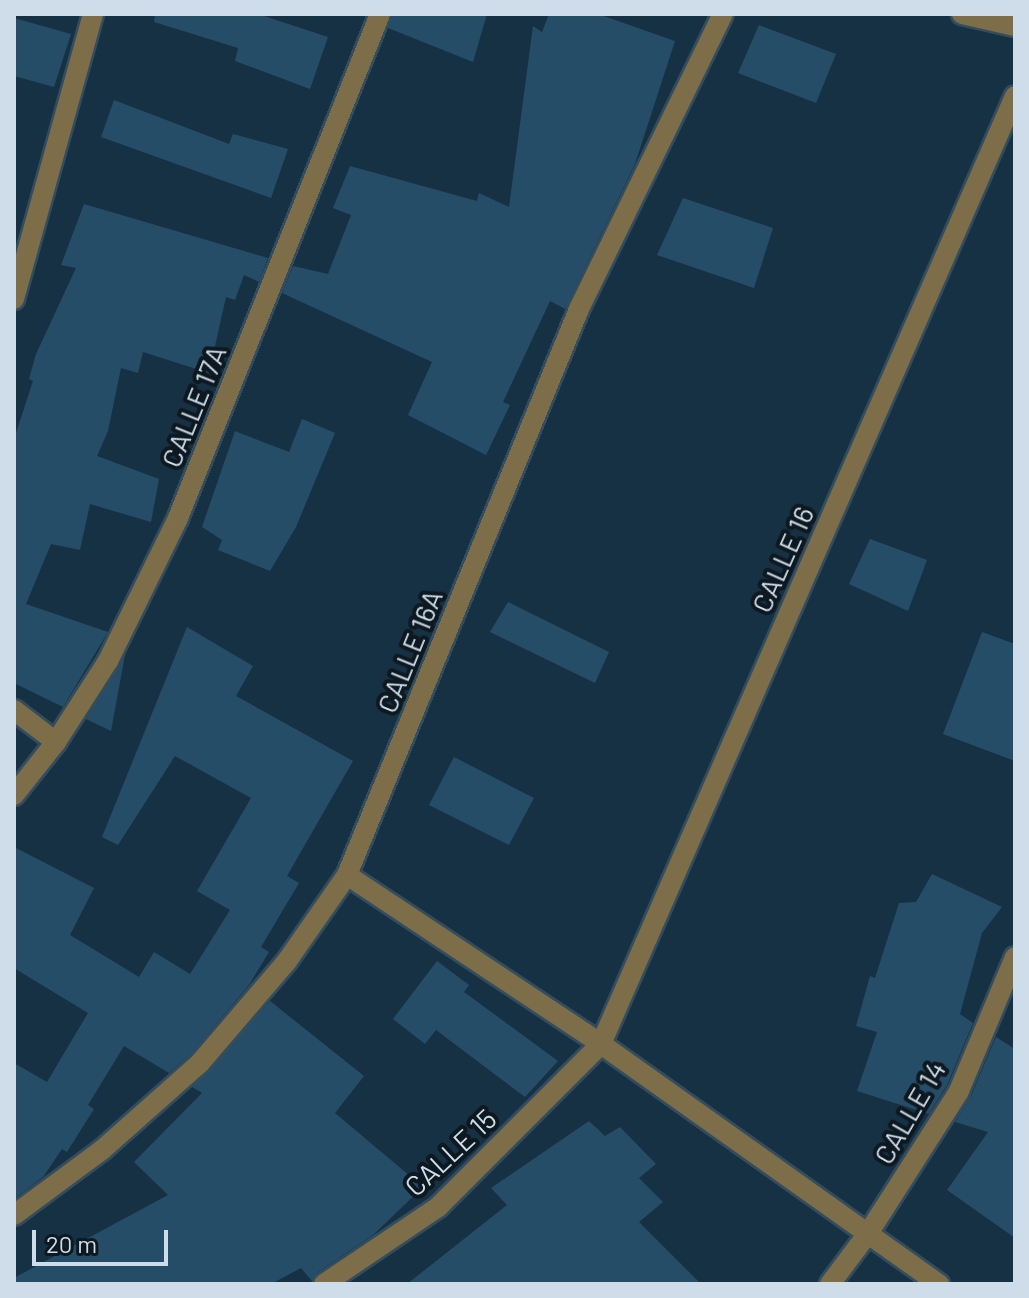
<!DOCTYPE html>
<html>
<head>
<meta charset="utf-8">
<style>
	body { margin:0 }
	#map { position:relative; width:1029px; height:1298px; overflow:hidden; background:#173144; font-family:Barlow,sans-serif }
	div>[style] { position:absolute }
	.building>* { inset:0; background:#264d68 }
	.roads { filter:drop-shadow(2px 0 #344d5e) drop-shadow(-2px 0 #344d5e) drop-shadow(0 2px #344d5e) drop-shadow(0 -2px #344d5e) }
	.minor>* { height:20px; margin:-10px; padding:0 10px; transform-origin:10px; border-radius:10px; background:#7d6e49 }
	span { translate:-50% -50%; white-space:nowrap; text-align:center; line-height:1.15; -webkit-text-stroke:8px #0d1820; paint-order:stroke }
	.street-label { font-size:28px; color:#cedde9 }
	.frame { position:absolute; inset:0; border:16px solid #cedde9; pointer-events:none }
	.scale { position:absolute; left:32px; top:1230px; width:136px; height:36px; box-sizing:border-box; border:4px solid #cedde9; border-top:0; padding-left:10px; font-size:24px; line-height:28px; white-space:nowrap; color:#cedde9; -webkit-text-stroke:6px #0d1820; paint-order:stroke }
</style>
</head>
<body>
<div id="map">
	<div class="building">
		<i style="clip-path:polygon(155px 14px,258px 14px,328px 37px,310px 89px,235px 61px,238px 48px,154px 22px)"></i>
		<i style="clip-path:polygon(393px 14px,487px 14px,473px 62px,388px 28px)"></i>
		<i style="clip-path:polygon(549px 14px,598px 14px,675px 41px,635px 164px,565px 309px,550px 301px,503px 402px,510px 405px,486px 455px,408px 415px,432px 362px,282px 293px,293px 266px,328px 274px,351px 215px,333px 208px,350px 166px,477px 201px,479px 193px,509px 207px,533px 26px,542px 32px)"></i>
		<i style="clip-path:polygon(14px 18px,71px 34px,54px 87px,14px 76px)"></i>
		<i style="clip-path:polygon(759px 25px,836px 54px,816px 103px,738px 73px)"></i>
		<i style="clip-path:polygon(114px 100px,229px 144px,233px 134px,288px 149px,271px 198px,101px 137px)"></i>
		<i style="clip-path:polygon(683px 198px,773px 228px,754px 288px,657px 255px)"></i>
		<i style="clip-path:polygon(84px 204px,268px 258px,259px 282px,244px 275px,235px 300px,226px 297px,209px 373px,143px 352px,138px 373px,121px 368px,108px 431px,97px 456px,159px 479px,151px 522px,90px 504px,80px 550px,51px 544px,26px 604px,108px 632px,63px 707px,14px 683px,14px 439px,33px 381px,29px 379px,36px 354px,76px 268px,61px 265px)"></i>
		<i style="clip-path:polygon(302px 419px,335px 433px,296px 527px,270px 571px,218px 550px,222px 540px,202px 527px,235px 431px,289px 452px)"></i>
		<i style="clip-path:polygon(870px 539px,927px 560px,908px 611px,849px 584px)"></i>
		<i style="clip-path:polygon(508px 602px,609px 652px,595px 683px,490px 632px)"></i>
		<i style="clip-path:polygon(187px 627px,253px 666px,236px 696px,353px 761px,287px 876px,299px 883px,261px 947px,269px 952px,249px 985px,191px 1054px,169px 1073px,124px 1046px,88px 1105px,94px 1109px,67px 1152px,62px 1149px,43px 1177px,14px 1199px,14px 1063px,47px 1082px,88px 1013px,14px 968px,14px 847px,94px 888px,70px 935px,139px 977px,154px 952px,190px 974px,230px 910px,197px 891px,251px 798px,175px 756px,118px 845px,102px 837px)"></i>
		<i style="clip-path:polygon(982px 632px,1015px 644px,1015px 761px,943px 734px)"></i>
		<i style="clip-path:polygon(125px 655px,111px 731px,86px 719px)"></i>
		<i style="clip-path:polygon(454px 757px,534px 798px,509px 845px,429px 805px)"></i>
		<i style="clip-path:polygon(932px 874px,1002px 907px,982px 933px,960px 1014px,973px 1023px,947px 1085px,929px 1114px,857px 1091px,877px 1032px,856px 1026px,870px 976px,875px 978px,899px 903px,916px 902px)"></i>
		<i style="clip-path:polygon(437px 961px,469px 985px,464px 992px,558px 1061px,525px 1097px,436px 1030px,425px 1044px,393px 1019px)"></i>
		<i style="clip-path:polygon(270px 1001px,364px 1076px,335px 1113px,423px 1187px,373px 1235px,317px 1273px,312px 1281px,301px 1268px,271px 1284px,14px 1284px,14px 1278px,168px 1195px,134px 1162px,202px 1093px,192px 1087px)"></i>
		<i style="clip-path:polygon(996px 1037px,1015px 1049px,1015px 1238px,947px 1190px,988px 1132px,955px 1122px,971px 1096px)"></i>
		<i style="clip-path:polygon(589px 1121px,605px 1136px,620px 1127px,656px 1164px,639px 1178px,663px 1202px,639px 1222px,701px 1284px,407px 1284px,507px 1205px,491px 1188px)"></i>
	</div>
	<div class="roads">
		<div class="minor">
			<i style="left:962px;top:14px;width:54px;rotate:12.8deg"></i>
			<i style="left:14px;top:299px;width:296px;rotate:-74.5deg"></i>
			<i style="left:14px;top:710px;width:53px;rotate:37.3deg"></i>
			<i style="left:14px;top:795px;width:68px;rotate:-51.6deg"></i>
			<i style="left:56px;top:742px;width:96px;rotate:-57.3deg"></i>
			<i style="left:108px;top:661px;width:159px;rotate:-63.9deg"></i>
			<i style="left:178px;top:518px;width:543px;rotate:-68.16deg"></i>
			<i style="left:347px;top:875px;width:305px;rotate:33.6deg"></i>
			<i style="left:601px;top:1044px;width:415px;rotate:35.4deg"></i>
			<i style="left:14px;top:1215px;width:109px;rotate:-36.5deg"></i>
			<i style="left:102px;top:1150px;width:131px;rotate:-41.6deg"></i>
			<i style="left:200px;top:1063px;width:134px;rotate:-49.5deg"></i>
			<i style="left:287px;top:961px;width:105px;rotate:-55.1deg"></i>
			<i style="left:347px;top:875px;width:612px;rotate:-67.71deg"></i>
			<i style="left:579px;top:309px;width:328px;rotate:-64deg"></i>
			<i style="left:324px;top:1284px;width:138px;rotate:-34deg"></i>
			<i style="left:438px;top:1207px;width:231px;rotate:-45deg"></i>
			<i style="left:601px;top:1044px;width:1034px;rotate:-66.41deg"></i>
			<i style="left:830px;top:1284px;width:65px;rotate:-53.1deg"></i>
			<i style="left:869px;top:1232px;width:167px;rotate:-57.4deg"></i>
			<i style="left:959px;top:1091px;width:145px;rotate:-67.3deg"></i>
		</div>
	</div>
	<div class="street-label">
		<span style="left:193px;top:406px;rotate:-68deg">CALLE 17A</span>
		<span style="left:782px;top:559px;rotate:-66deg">CALLE 16</span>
		<span style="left:409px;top:651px;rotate:-68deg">CALLE 16A</span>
		<span style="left:909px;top:1112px;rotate:-60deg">CALLE 14</span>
		<span style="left:450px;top:1152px;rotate:-43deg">CALLE 15</span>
	</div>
	<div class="frame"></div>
	<div class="scale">20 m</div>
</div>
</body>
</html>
